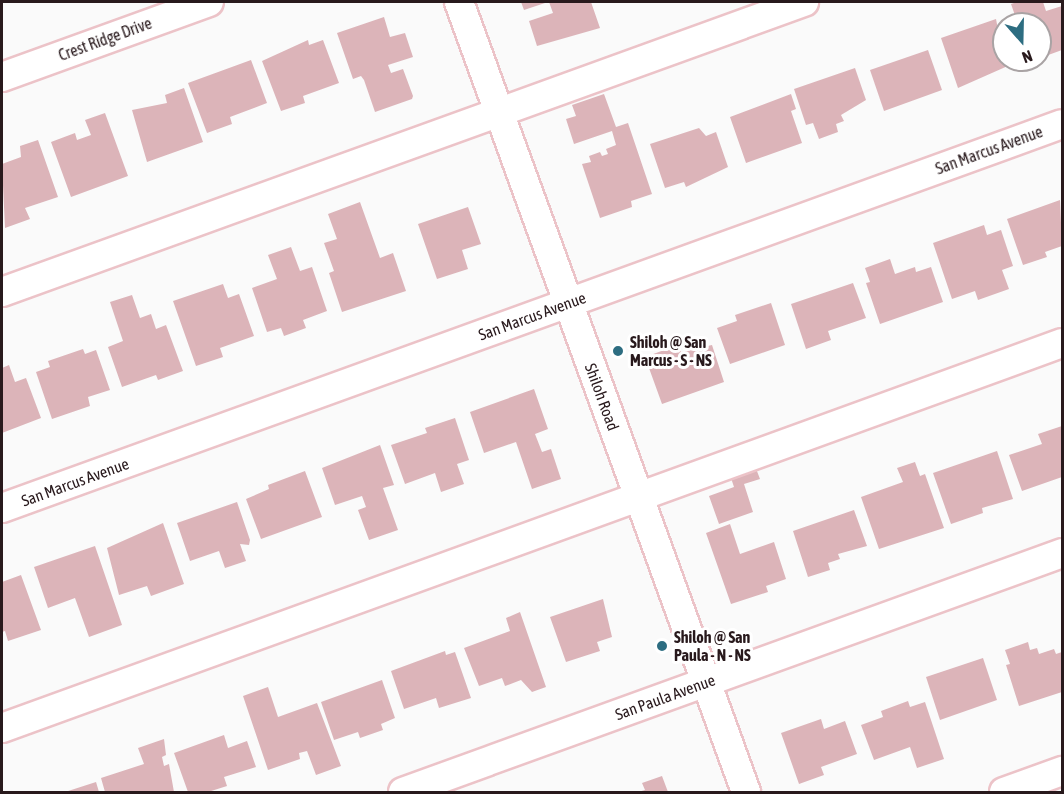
<!DOCTYPE html>
<html>
<head>
<meta charset="utf-8">
<style>
	body { margin:0 }
	#map { position:relative; width:1064px; height:794px; overflow:hidden; background:#fafafa; font-family:"Asap Condensed",sans-serif }
	div>[style] { position:absolute }
	.building>* { inset:0; background:#dcb4b9 }
	.roads { filter:drop-shadow(2px 0 #ecc3c8) drop-shadow(-2px 0 #ecc3c8) drop-shadow(0 2px #ecc3c8) drop-shadow(0 -2px #ecc3c8) }
	.minor>* { height:28px; margin:-14px; padding:0 14px; transform-origin:14px; border-radius:14px; background:#fff }
	.dots>* { width:16px; height:16px; translate:-50% -50%; box-sizing:border-box; border:3px solid #fff; border-radius:50% }
	span { translate:-50% -50%; white-space:nowrap; text-align:center; line-height:1.15; -webkit-text-stroke:6px #fff; paint-order:stroke }
	.street-label { font-size:16px; color:#28191c }
	.poi-label { font-size:16px; color:#28191c; font-weight:700 }
	.left { translate:0 -50%; text-align:left }
	.frame { position:absolute; inset:0; border:3px solid #28191c; pointer-events:none }
	.north { position:absolute; left:992px; top:12px; width:60px; height:60px; box-sizing:border-box; background:#fff; border:2px solid #a9a3a4; border-radius:50%; rotate:160deg; font-size:16px; font-weight:700; line-height:24px; text-align:center; color:#28191c }
	.north::after { content:''; display:block; margin:auto; width:21px; height:27px; background:#2d6d81; clip-path:polygon(50% 0,100% 100%,50% 72%,0 100%) }
</style>
</head>
<body>
<div id="map">
	<div class="building">
		<i style="clip-path:polygon(521px 2px,548px 2px,524px 10px)"></i>
		<i style="clip-path:polygon(549px 2px,591px 2px,600px 28px,537px 46px,529px 21px,553px 13px)"></i>
		<i style="clip-path:polygon(1017px 2px,1043px 2px,1046px 11px,1062px 6px,1062px 50px,1040px 58px,1040px 24px,1018px 24px,1011px 4px)"></i>
		<i style="clip-path:polygon(384px 17px,390px 37px,405px 33px,413px 57px,388px 65px,391px 73px,403px 69px,413px 96px,412px 99px,375px 112px,364px 80px,361px 76px,353px 79px,337px 33px)"></i>
		<i style="clip-path:polygon(996px 19px,1004px 60px,1010px 65px,958px 88px,941px 38px)"></i>
		<i style="clip-path:polygon(308px 40px,309px 45px,323px 40px,339px 83px,303px 96px,305px 103px,281px 111px,262px 61px)"></i>
		<i style="clip-path:polygon(928px 50px,942px 90px,884px 111px,870px 70px)"></i>
		<i style="clip-path:polygon(251px 60px,267px 103px,230px 117px,232px 124px,207px 133px,188px 83px)"></i>
		<i style="clip-path:polygon(855px 68px,866px 100px,841px 115px,844px 121px,836px 124px,838px 132px,819px 139px,813px 123px,806px 125px,794px 89px)"></i>
		<i style="clip-path:polygon(184px 88px,203px 142px,147px 162px,132px 110px,167px 103px,165px 95px)"></i>
		<i style="clip-path:polygon(604px 94px,616px 127px,628px 123px,652px 194px,631px 201px,632px 207px,600px 218px,582px 164px,591px 162px,589px 156px,600px 152px,602px 156px,608px 154px,606px 149px,616px 145px,612px 131px,574px 144px,566px 119px,576px 116px,572px 105px)"></i>
		<i style="clip-path:polygon(791px 94px,796px 109px,791px 111px,802px 143px,746px 163px,730px 117px)"></i>
		<i style="clip-path:polygon(105px 113px,128px 176px,71px 197px,51px 142px,75px 133px,77px 140px,91px 135px,85px 120px)"></i>
		<i style="clip-path:polygon(699px 128px,706px 136px,716px 132px,728px 167px,686px 187px,684px 182px,665px 188px,650px 144px)"></i>
		<i style="clip-path:polygon(38px 140px,58px 197px,25px 208px,30px 219px,5px 228px,2px 164px,21px 157px,20px 146px)"></i>
		<i style="clip-path:polygon(1060px 200px,1062px 246px,1045px 252px,1047px 257px,1023px 265px,1007px 219px)"></i>
		<i style="clip-path:polygon(360px 202px,380px 258px,393px 253px,406px 291px,342px 312px,329px 273px,334px 271px,324px 243px,337px 239px,328px 214px)"></i>
		<i style="clip-path:polygon(468px 207px,481px 244px,462px 250px,468px 269px,437px 279px,418px 224px)"></i>
		<i style="clip-path:polygon(984px 225px,987px 235px,1001px 230px,1013px 266px,1002px 270px,1009px 289px,978px 300px,975px 291px,952px 299px,933px 243px)"></i>
		<i style="clip-path:polygon(291px 247px,300px 271px,312px 267px,327px 311px,303px 320px,306px 328px,284px 336px,281px 328px,267px 332px,252px 288px,277px 279px,268px 255px)"></i>
		<i style="clip-path:polygon(890px 259px,895px 274px,915px 267px,916px 272px,931px 267px,943px 302px,880px 324px,866px 283px,870px 282px,865px 268px)"></i>
		<i style="clip-path:polygon(853px 283px,866px 318px,828px 331px,831px 340px,806px 349px,791px 304px)"></i>
		<i style="clip-path:polygon(223px 284px,228px 298px,239px 294px,254px 336px,220px 348px,223px 357px,196px 366px,173px 301px)"></i>
		<i style="clip-path:polygon(132px 295px,140px 318px,151px 314px,156px 329px,166px 325px,183px 371px,158px 380px,156px 375px,122px 387px,108px 347px,123px 341px,110px 302px)"></i>
		<i style="clip-path:polygon(771px 303px,785px 345px,730px 364px,717px 328px,737px 321px,735px 315px)"></i>
		<i style="clip-path:polygon(678px 345px,681px 352px,712px 345px,724px 382px,662px 404px,645px 357px)"></i>
		<i style="clip-path:polygon(83px 349px,85px 354px,96px 350px,110px 390px,88px 397px,90px 406px,52px 419px,36px 372px,50px 367px,48px 361px)"></i>
		<i style="clip-path:polygon(9px 365px,15px 382px,26px 378px,41px 418px,2px 433px,2px 368px)"></i>
		<i style="clip-path:polygon(534px 389px,548px 429px,535px 434px,542px 452px,551px 449px,561px 479px,532px 489px,516px 442px,484px 453px,470px 412px)"></i>
		<i style="clip-path:polygon(455px 418px,469px 460px,457px 464px,464px 484px,441px 492px,435px 473px,405px 484px,391px 445px,427px 433px,425px 428px)"></i>
		<i style="clip-path:polygon(1062px 426px,1062px 477px,1022px 491px,1009px 455px,1042px 444px,1038px 434px)"></i>
		<i style="clip-path:polygon(380px 445px,394px 485px,383px 488px,398px 530px,369px 540px,358px 510px,366px 507px,362px 496px,335px 505px,322px 468px)"></i>
		<i style="clip-path:polygon(997px 451px,1013px 499px,982px 508px,983px 513px,951px 524px,933px 473px)"></i>
		<i style="clip-path:polygon(915px 462px,920px 476px,925px 474px,944px 528px,879px 549px,861px 497px,903px 482px,897px 468px)"></i>
		<i style="clip-path:polygon(755px 466px,760px 479px,744px 484px,753px 512px,719px 524px,709px 496px,734px 487px,730px 475px)"></i>
		<i style="clip-path:polygon(305px 471px,322px 517px,261px 539px,246px 499px,269px 489px,268px 485px)"></i>
		<i style="clip-path:polygon(237px 502px,250px 540px,249px 545px,240px 544px,246px 561px,225px 568px,219px 551px,190px 561px,177px 523px)"></i>
		<i style="clip-path:polygon(854px 510px,867px 546px,838px 554px,840px 559px,828px 563px,830px 570px,808px 577px,793px 531px)"></i>
		<i style="clip-path:polygon(163px 523px,184px 584px,151px 596px,147px 586px,119px 595px,107px 548px)"></i>
		<i style="clip-path:polygon(730px 524px,740px 554px,774px 542px,786px 579px,766px 586px,768px 592px,731px 604px,706px 533px)"></i>
		<i style="clip-path:polygon(95px 546px,122px 625px,89px 637px,75px 598px,48px 608px,34px 567px)"></i>
		<i style="clip-path:polygon(21px 575px,41px 630px,8px 641px,5px 631px,2px 632px,2px 582px)"></i>
		<i style="clip-path:polygon(603px 599px,612px 637px,597px 642px,600px 651px,566px 662px,550px 617px)"></i>
		<i style="clip-path:polygon(520px 612px,546px 687px,532px 692px,521px 680px,505px 686px,502px 678px,479px 686px,464px 648px,510px 631px,506px 618px)"></i>
		<i style="clip-path:polygon(1028px 642px,1030px 650px,1037px 648px,1039px 654px,1054px 649px,1056px 654px,1062px 652px,1062px 692px,1019px 706px,1006px 665px,1010px 664px,1005px 650px)"></i>
		<i style="clip-path:polygon(445px 651px,446px 655px,455px 652px,471px 698px,439px 708px,436px 698px,404px 709px,391px 671px)"></i>
		<i style="clip-path:polygon(983px 658px,997px 700px,940px 720px,926px 677px)"></i>
		<i style="clip-path:polygon(382px 680px,395px 718px,381px 724px,383px 730px,360px 738px,358px 732px,334px 740px,321px 702px)"></i>
		<i style="clip-path:polygon(268px 687px,278px 717px,317px 703px,341px 766px,316px 775px,307px 751px,299px 753px,300px 759px,268px 770px,243px 696px)"></i>
		<i style="clip-path:polygon(908px 701px,910px 707px,925px 702px,944px 759px,917px 768px,910px 747px,874px 760px,861px 725px,883px 717px,881px 711px)"></i>
		<i style="clip-path:polygon(821px 719px,824px 729px,845px 721px,857px 754px,821px 767px,824px 775px,799px 784px,781px 733px)"></i>
		<i style="clip-path:polygon(224px 735px,228px 748px,247px 741px,256px 767px,224px 777px,227px 786px,208px 792px,188px 792px,174px 753px)"></i>
		<i style="clip-path:polygon(164px 739px,166px 755px,162px 757px,164px 766px,169px 764px,174px 792px,105px 792px,101px 778px,144px 764px,138px 748px)"></i>
		<i style="clip-path:polygon(662px 776px,668px 792px,638px 792px,645px 790px,642px 783px)"></i>
		<i style="clip-path:polygon(96px 782px,99px 792px,65px 792px)"></i>
	</div>
	<div class="roads">
		<div class="minor">
			<i style="left:459px;top:2px;width:841px;rotate:70.03deg"></i>
			<i style="left:2px;top:77px;width:220px;rotate:-19.9deg"></i>
			<i style="left:2px;top:292px;width:853px;rotate:-19.88deg"></i>
			<i style="left:2px;top:508px;width:1127px;rotate:-19.91deg"></i>
			<i style="left:2px;top:728px;width:1128px;rotate:-19.96deg"></i>
			<i style="left:403px;top:792px;width:701px;rotate:-19.93deg"></i>
			<i style="left:1004px;top:792px;width:62px;rotate:-19.9deg"></i>
		</div>
	</div>
	<div class="dots">
		<i style="left:618px;top:351px;background:#2d6d81"></i>
		<i style="left:662px;top:646px;background:#2d6d81"></i>
	</div>
	<div class="street-label">
		<span style="left:105px;top:39px;rotate:-20deg">Crest Ridge Drive</span>
		<span style="left:989px;top:150px;rotate:-20deg">San Marcus Avenue</span>
		<span style="left:532px;top:316px;rotate:-20deg">San Marcus Avenue</span>
		<span style="left:602px;top:397px;rotate:70deg">Shiloh Road</span>
		<span style="left:75px;top:482px;rotate:-20deg">San Marcus Avenue</span>
		<span style="left:665px;top:697px;rotate:-20deg">San Paula Avenue</span>
	</div>
	<div class="poi-label">
		<span class="left" style="left:630px;top:351px">Shiloh @ San<br>Marcus - S - NS</span>
		<span class="left" style="left:674px;top:646px">Shiloh @ San<br>Paula - N - NS</span>
	</div>
	<div class="frame"></div>
	<div class="north">N</div>
</div>
</body>
</html>
